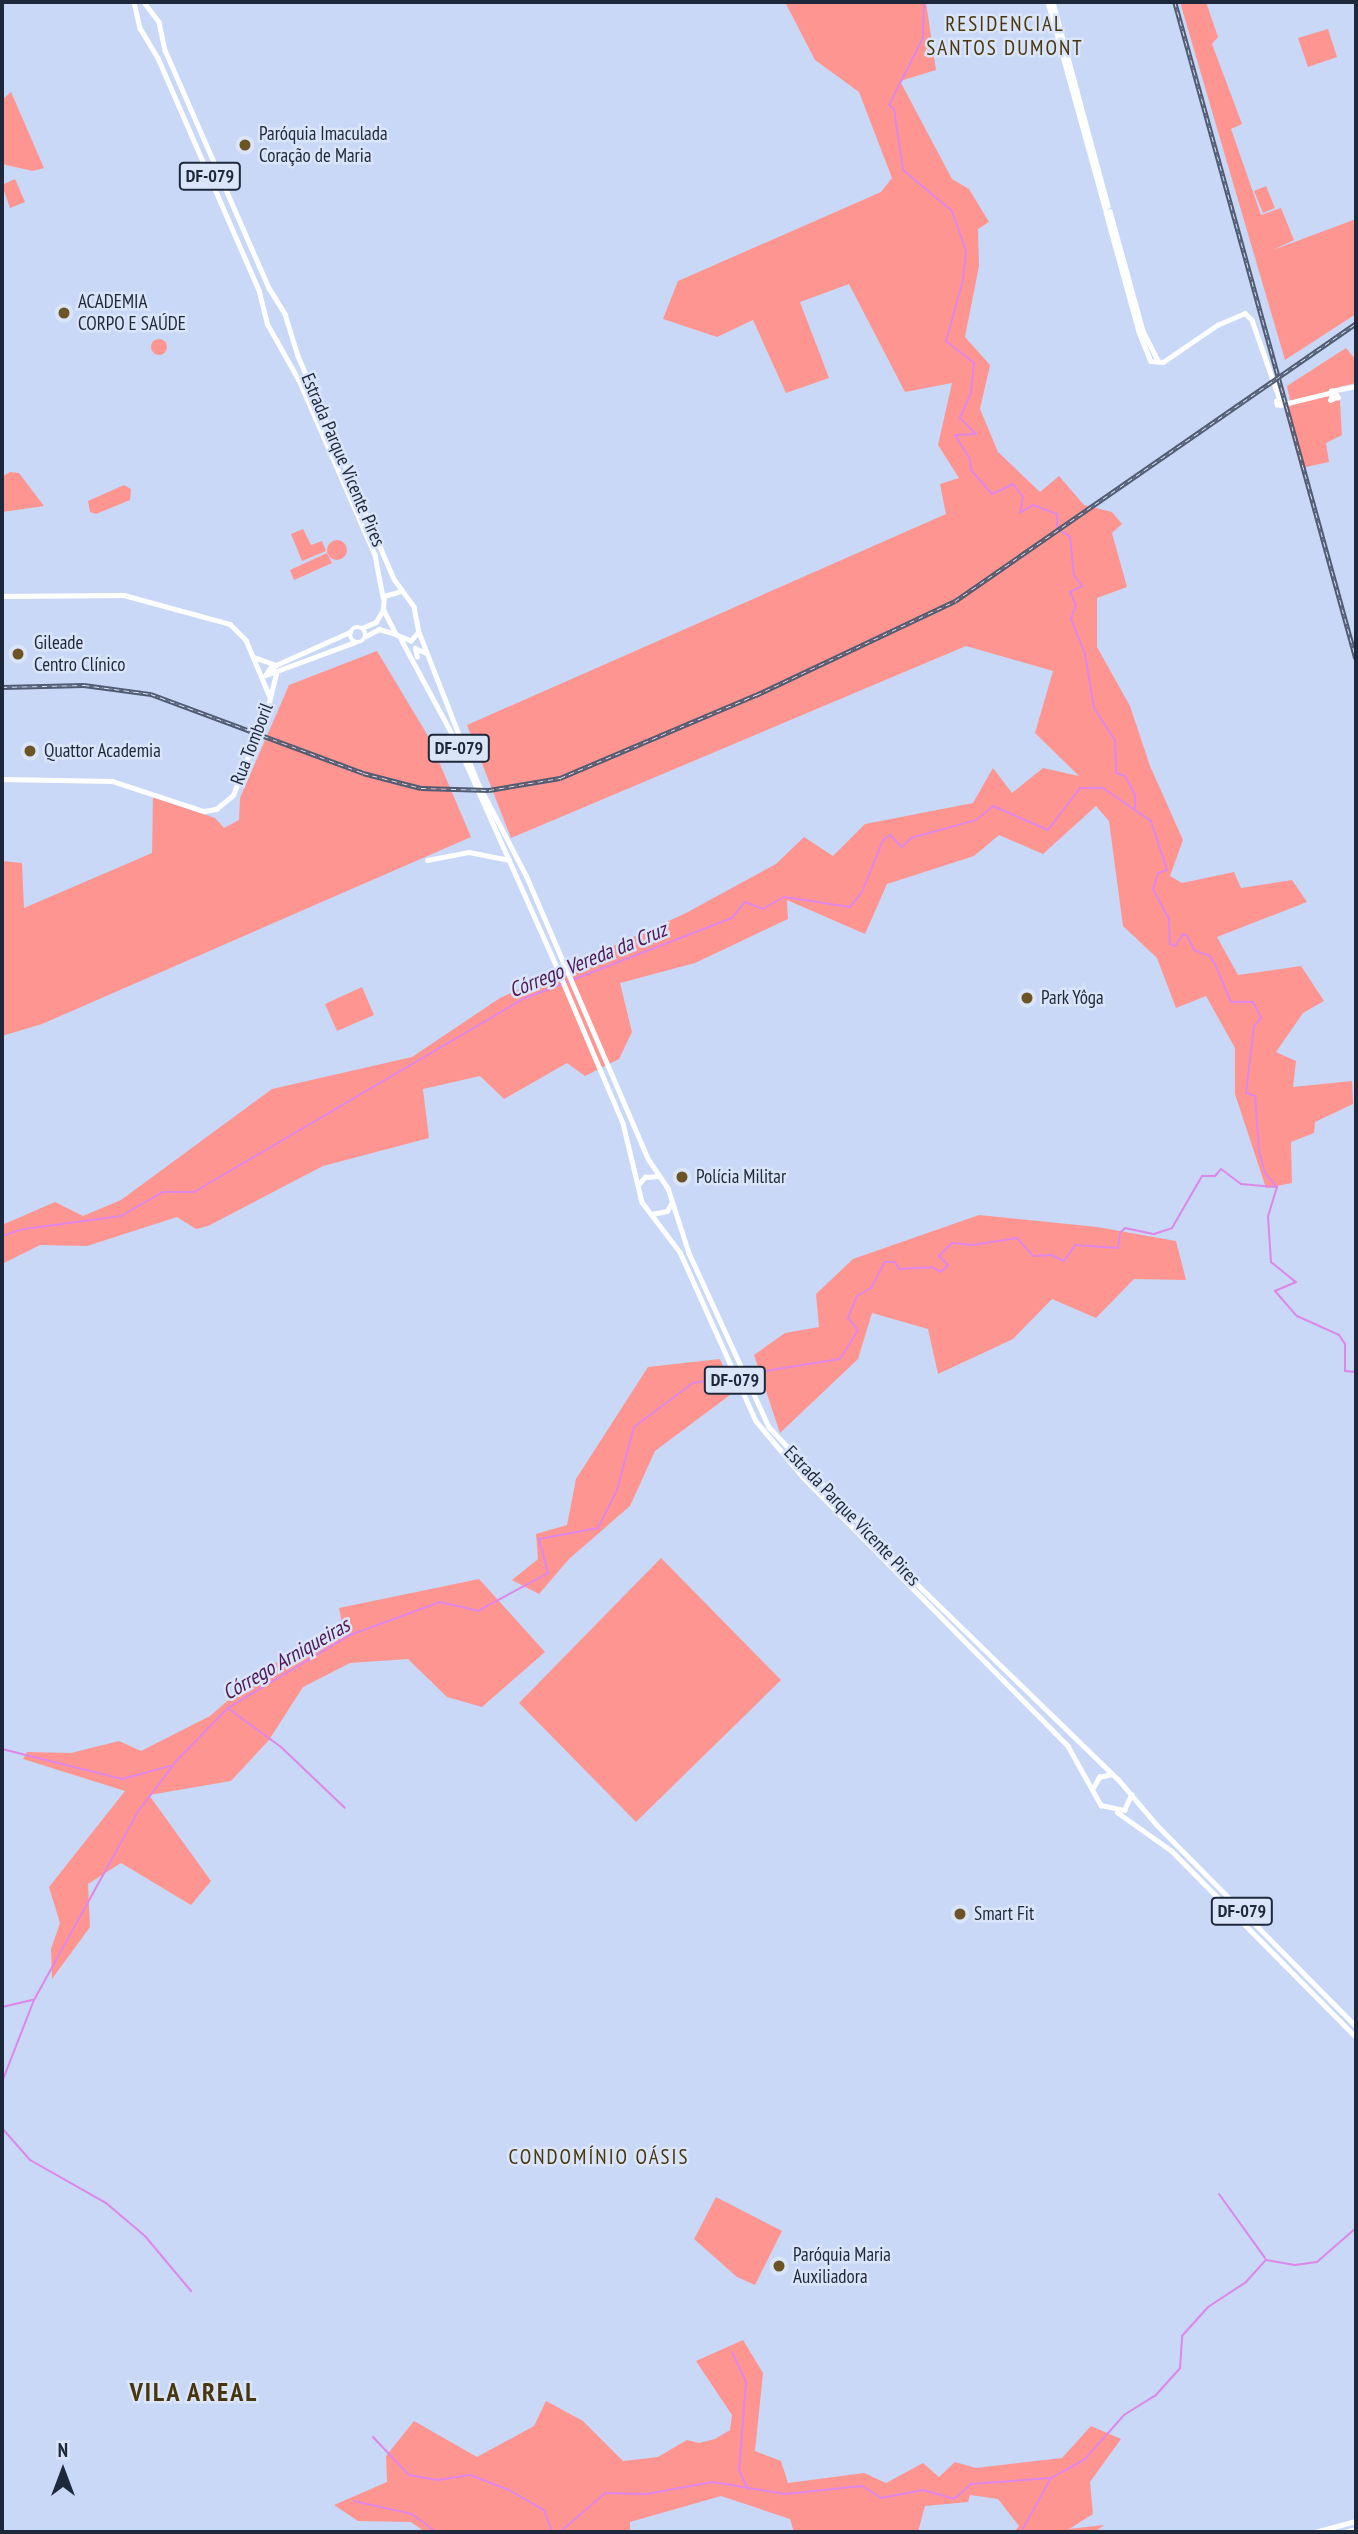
<!DOCTYPE html>
<html>
<head>
<meta charset="utf-8">
<style>
	body { margin:0 }
	#map { position:relative; width:1358px; height:2534px; overflow:hidden; background:#c8d8f6; font-family:"PT Sans Narrow",sans-serif }
	div>[style] { position:absolute }
	.green>* { inset:0; background:#ff9590 }
	.round { border-radius:50% }
	.stream>* { height:2px; margin:-1px; padding:0 1px; transform-origin:1px; border-radius:1px; background:#df86e9 }
	.major>* { height:4.5px; margin:-2.25px; padding:0 2.25px; transform-origin:2.25px; border-radius:2.25px; background:#fff }
	.major>.ring { margin:-2.25px; padding:0; box-sizing:content-box; background:none; border:4.5px solid #fff; border-radius:50% }
	.rail>* { height:4.5px; margin-top:-2.25px; transform-origin:0; background:repeating-linear-gradient(90deg,#dae5fa 0 5px,#505b72 0 10px); box-sizing:border-box; border-block:2px solid #505b72 }
	.dots>* { width:19px; height:19px; translate:-50% -50%; box-sizing:border-box; border:4px solid #dae5fa; border-radius:50% }
	span { translate:-50% -50%; white-space:nowrap; text-align:center; line-height:1.15; -webkit-text-stroke:5px #dae5fa; paint-order:stroke }
	.shield-label span { padding:2px 5px; background:#dae5fa; border:2px solid; border-radius:5px; -webkit-text-stroke-width:0 }
	.shield-label { font-size:18px; color:#1e283b; font-weight:700 }
	.poi-label { font-size:19px; color:#1e283b }
	.left { translate:0 -50%; text-align:left }
	.street-label { font-size:19px; color:#1e283b }
	.neighbourhood-label { font-size:21px; color:#48360f; letter-spacing:2px }
	.water-label { font-size:21px; color:#4f1755; font-style:italic }
	.district-label { font-size:26px; color:#48360f; font-weight:700; letter-spacing:2px }
	.frame { position:absolute; inset:0; border:4px solid #1e283b; pointer-events:none }
	.north { position:absolute; left:28px; top:2436px; width:70px; height:70px; -webkit-text-stroke:5px #dae5fa; paint-order:stroke; rotate:0deg; font-size:19px; font-weight:700; line-height:28px; text-align:center; color:#1e283b }
	.north::after { content:''; display:block; margin:auto; width:24px; height:32px; background:#1e283b; clip-path:polygon(50% 0,100% 100%,50% 72%,0 100%) }
</style>
</head>
<body>
<div id="map">
	<div class="green">
		<i style="clip-path:polygon(785px 2px,926px 2px,936px 70px,900px 81px,952px 179px,969px 189px,989px 222px,978px 229px,979px 266px,965px 337px,990px 365px,980px 409px,998px 452px,1040px 492px,1059px 476px,1084px 505px,1112px 512px,1122px 524px,1112px 533px,1127px 587px,1097px 598px,1097px 647px,1130px 706px,1150px 766px,1183px 840px,1170px 876px,1182px 883px,1234px 872px,1241px 888px,1292px 880px,1307px 902px,1217px 937px,1238px 975px,1301px 966px,1324px 1001px,1303px 1013px,1276px 1052px,1296px 1061px,1293px 1087px,1352px 1081px,1353px 1104px,1315px 1122px,1314px 1133px,1291px 1142px,1292px 1183px,1266px 1188px,1235px 1094px,1235px 1048px,1206px 996px,1176px 1008px,1157px 958px,1123px 926px,1109px 821px,1096px 806px,1043px 854px,999px 835px,974px 856px,887px 884px,865px 934px,787px 900px,788px 919px,695px 963px,620px 983px,632px 1032px,619px 1059px,585px 1076px,567px 1063px,504px 1099px,480px 1076px,423px 1089px,429px 1138px,323px 1166px,208px 1226px,196px 1229px,177px 1217px,87px 1246px,40px 1245px,2px 1264px,2px 1225px,55px 1202px,83px 1216px,121px 1200px,272px 1089px,412px 1057px,500px 998px,686px 913px,776px 864px,804px 837px,833px 856px,865px 824px,973px 803px,993px 768px,1012px 793px,1043px 768px,1079px 776px,1035px 733px,1053px 671px,966px 646px,511px 838px,467px 725px,946px 514px,940px 484px,959px 478px,938px 445px,952px 383px,905px 392px,849px 284px,800px 302px,829px 378px,786px 393px,753px 320px,717px 337px,663px 319px,678px 281px,881px 192px,892px 178px,859px 92px,815px 60px)"></i>
		<i style="clip-path:polygon(1180px 2px,1206px 2px,1218px 37px,1212px 44px,1242px 124px,1231px 129px,1261px 215px,1281px 208px,1294px 240px,1273px 250px,1356px 219px,1356px 314px,1285px 360px)"></i>
		<i style="clip-path:polygon(1328px 29px,1337px 57px,1308px 67px,1298px 38px)"></i>
		<i style="clip-path:polygon(11px 92px,44px 168px,33px 171px,2px 164px,2px 100px)"></i>
		<i style="clip-path:polygon(15px 179px,25px 202px,10px 208px,2px 185px)"></i>
		<i style="clip-path:polygon(1266px 186px,1275px 208px,1263px 213px,1254px 191px)"></i>
		<i class="round" style="left:151px;top:339px;width:16px;height:16px"></i>
		<i style="clip-path:polygon(1346px 348px,1356px 360px,1356px 383px,1339px 387px,1342px 435px,1326px 443px,1329px 462px,1301px 468px,1285px 410px,1291px 405px,1287px 386px)"></i>
		<i style="clip-path:polygon(10px 472px,19px 473px,44px 506px,2px 512px,2px 477px)"></i>
		<i style="clip-path:polygon(124px 485px,131px 489px,130px 500px,96px 514px,90px 512px,88px 501px)"></i>
		<i style="clip-path:polygon(303px 529px,311px 545px,322px 541px,326px 551px,302px 561px,291px 534px)"></i>
		<i class="round" style="left:327px;top:540px;width:20px;height:20px"></i>
		<i style="clip-path:polygon(327px 553px,332px 563px,294px 580px,290px 570px)"></i>
		<i style="clip-path:polygon(377px 651px,428px 736px,471px 837px,42px 1024px,2px 1036px,2px 861px,22px 863px,24px 908px,152px 853px,153px 797px,215px 818px,224px 828px,239px 820px,240px 798px,289px 685px)"></i>
		<i style="clip-path:polygon(362px 987px,374px 1015px,337px 1031px,325px 1004px)"></i>
		<i style="clip-path:polygon(979px 1215px,1097px 1227px,1176px 1241px,1186px 1280px,1134px 1279px,1096px 1318px,1052px 1299px,1013px 1339px,938px 1374px,928px 1329px,872px 1313px,858px 1359px,780px 1433px,754px 1355px,785px 1333px,819px 1327px,816px 1294px,853px 1259px)"></i>
		<i style="clip-path:polygon(720px 1359px,734px 1392px,655px 1451px,630px 1506px,569px 1559px,539px 1594px,512px 1580px,538px 1559px,536px 1534px,567px 1525px,576px 1479px,648px 1367px)"></i>
		<i style="clip-path:polygon(661px 1558px,781px 1680px,636px 1822px,519px 1703px)"></i>
		<i style="clip-path:polygon(479px 1579px,545px 1652px,482px 1707px,447px 1697px,408px 1659px,350px 1663px,303px 1687px,269px 1740px,231px 1781px,149px 1795px,211px 1881px,191px 1905px,121px 1863px,88px 1884px,90px 1927px,52px 1979px,51px 1949px,60px 1923px,49px 1887px,125px 1791px,23px 1759px,27px 1752px,71px 1753px,119px 1741px,141px 1751px,210px 1716px,264px 1669px,343px 1628px,339px 1608px)"></i>
		<i style="clip-path:polygon(716px 2197px,782px 2231px,755px 2285px,737px 2277px,694px 2239px)"></i>
		<i style="clip-path:polygon(743px 2340px,763px 2373px,755px 2451px,781px 2461px,788px 2483px,864px 2473px,886px 2483px,923px 2463px,939px 2477px,955px 2462px,976px 2468px,1062px 2458px,1091px 2426px,1121px 2439px,1090px 2482px,1093px 2514px,1069px 2529px,1104px 2525px,1095px 2532px,1014px 2532px,1019px 2526px,998px 2499px,970px 2495px,968px 2502px,925px 2506px,918px 2532px,794px 2532px,790px 2519px,721px 2496px,630px 2522px,630px 2532px,425px 2532px,411px 2522px,358px 2521px,334px 2505px,387px 2482px,386px 2456px,414px 2421px,477px 2457px,534px 2426px,546px 2401px,583px 2421px,623px 2461px,658px 2457px,687px 2440px,699px 2443px,715px 2439px,730px 2430px,732px 2415px,696px 2361px)"></i>
	</div>
	<div class="stream">
		<i style="left:924px;top:2px;width:36px;rotate:92deg"></i>
		<i style="left:923px;top:38px;width:75px;rotate:116.9deg"></i>
		<i style="left:889px;top:105px;width:6px;rotate:39deg"></i>
		<i style="left:894px;top:109px;width:62px;rotate:81.6deg"></i>
		<i style="left:903px;top:170px;width:64px;rotate:39.9deg"></i>
		<i style="left:952px;top:211px;width:42px;rotate:70.7deg"></i>
		<i style="left:966px;top:251px;width:29px;rotate:96deg"></i>
		<i style="left:963px;top:280px;width:63px;rotate:105.6deg"></i>
		<i style="left:946px;top:341px;width:36px;rotate:38deg"></i>
		<i style="left:974px;top:363px;width:30px;rotate:96deg"></i>
		<i style="left:971px;top:393px;width:27px;rotate:114deg"></i>
		<i style="left:960px;top:418px;width:23px;rotate:45deg"></i>
		<i style="left:976px;top:434px;width:21px;rotate:177deg"></i>
		<i style="left:955px;top:435px;width:28px;rotate:58deg"></i>
		<i style="left:970px;top:459px;width:11px;rotate:85deg"></i>
		<i style="left:971px;top:470px;width:32px;rotate:49deg"></i>
		<i style="left:992px;top:494px;width:23px;rotate:-25deg"></i>
		<i style="left:1013px;top:484px;width:16px;rotate:52deg"></i>
		<i style="left:1023px;top:497px;width:16px;rotate:101deg"></i>
		<i style="left:1020px;top:513px;width:15px;rotate:-32deg"></i>
		<i style="left:1033px;top:505px;width:26px;rotate:21deg"></i>
		<i style="left:1057px;top:514px;width:14px;rotate:90deg"></i>
		<i style="left:1057px;top:528px;width:16px;rotate:35deg"></i>
		<i style="left:1070px;top:537px;width:38px;rotate:84deg"></i>
		<i style="left:1074px;top:575px;width:14px;rotate:54deg"></i>
		<i style="left:1082px;top:586px;width:13px;rotate:153deg"></i>
		<i style="left:1070px;top:592px;width:14px;rotate:65deg"></i>
		<i style="left:1076px;top:605px;width:15px;rotate:110deg"></i>
		<i style="left:1071px;top:619px;width:38px;rotate:68deg"></i>
		<i style="left:1085px;top:654px;width:55px;rotate:80.5deg"></i>
		<i style="left:1094px;top:708px;width:38px;rotate:57deg"></i>
		<i style="left:1115px;top:740px;width:33px;rotate:88deg"></i>
		<i style="left:1116px;top:773px;width:9px;rotate:18deg"></i>
		<i style="left:1125px;top:776px;width:21px;rotate:62deg"></i>
		<i style="left:1135px;top:795px;width:13px;rotate:90deg"></i>
		<i style="left:2px;top:1236px;width:23px;rotate:-18deg"></i>
		<i style="left:24px;top:1229px;width:98px;rotate:-7.6deg"></i>
		<i style="left:121px;top:1216px;width:48px;rotate:-29.7deg"></i>
		<i style="left:163px;top:1192px;width:31px"></i>
		<i style="left:194px;top:1192px;width:381px;rotate:-30.4deg"></i>
		<i style="left:523px;top:999px;width:224px;rotate:-21.2deg"></i>
		<i style="left:732px;top:918px;width:21px;rotate:-51deg"></i>
		<i style="left:745px;top:902px;width:19px;rotate:21deg"></i>
		<i style="left:763px;top:909px;width:24px;rotate:-30deg"></i>
		<i style="left:784px;top:897px;width:67px;rotate:8.6deg"></i>
		<i style="left:850px;top:907px;width:19px;rotate:-51deg"></i>
		<i style="left:862px;top:892px;width:56px;rotate:-68deg"></i>
		<i style="left:883px;top:840px;width:9px;rotate:-36deg"></i>
		<i style="left:890px;top:835px;width:17px;rotate:45deg"></i>
		<i style="left:902px;top:847px;width:13px;rotate:-45deg"></i>
		<i style="left:911px;top:838px;width:67px;rotate:-15.5deg"></i>
		<i style="left:976px;top:820px;width:22px;rotate:-39deg"></i>
		<i style="left:993px;top:806px;width:60px;rotate:23.6deg"></i>
		<i style="left:1048px;top:830px;width:53px;rotate:-52.7deg"></i>
		<i style="left:1080px;top:788px;width:23px"></i>
		<i style="left:1103px;top:788px;width:58px;rotate:34.5deg"></i>
		<i style="left:1151px;top:821px;width:52px;rotate:71.9deg"></i>
		<i style="left:1167px;top:870px;width:9px;rotate:162deg"></i>
		<i style="left:1158px;top:873px;width:17px;rotate:107deg"></i>
		<i style="left:1153px;top:889px;width:34px;rotate:62deg"></i>
		<i style="left:1169px;top:919px;width:25px;rotate:88deg"></i>
		<i style="left:1170px;top:944px;width:5px;rotate:22deg"></i>
		<i style="left:1175px;top:946px;width:14px;rotate:-56deg"></i>
		<i style="left:1183px;top:934px;width:4px;rotate:27deg"></i>
		<i style="left:1187px;top:936px;width:16px;rotate:63deg"></i>
		<i style="left:1194px;top:950px;width:17px;rotate:21deg"></i>
		<i style="left:1210px;top:956px;width:9px;rotate:58deg"></i>
		<i style="left:1215px;top:964px;width:41px;rotate:67.2deg"></i>
		<i style="left:1231px;top:1002px;width:22px"></i>
		<i style="left:1253px;top:1002px;width:18px;rotate:63deg"></i>
		<i style="left:1261px;top:1018px;width:11px;rotate:131deg"></i>
		<i style="left:1254px;top:1026px;width:67px;rotate:96.8deg"></i>
		<i style="left:1246px;top:1093px;width:9px;rotate:18deg"></i>
		<i style="left:1255px;top:1096px;width:55px;rotate:85.8deg"></i>
		<i style="left:1259px;top:1151px;width:23px;rotate:75deg"></i>
		<i style="left:1265px;top:1173px;width:18px;rotate:49deg"></i>
		<i style="left:1277px;top:1187px;width:31px;rotate:107deg"></i>
		<i style="left:1268px;top:1217px;width:45px;rotate:86.2deg"></i>
		<i style="left:1271px;top:1262px;width:32px;rotate:39deg"></i>
		<i style="left:1296px;top:1282px;width:23px;rotate:157deg"></i>
		<i style="left:1275px;top:1291px;width:33px;rotate:49deg"></i>
		<i style="left:1297px;top:1316px;width:46px;rotate:24.3deg"></i>
		<i style="left:1339px;top:1335px;width:11px;rotate:56deg"></i>
		<i style="left:1345px;top:1344px;width:27px;rotate:90deg"></i>
		<i style="left:1345px;top:1371px;width:11px;rotate:5deg"></i>
		<i style="left:747px;top:1374px;width:94px;rotate:-9.2deg"></i>
		<i style="left:840px;top:1359px;width:34px;rotate:-58deg"></i>
		<i style="left:858px;top:1330px;width:16px;rotate:-130deg"></i>
		<i style="left:848px;top:1318px;width:24px;rotate:-68deg"></i>
		<i style="left:857px;top:1296px;width:16px;rotate:-30deg"></i>
		<i style="left:871px;top:1288px;width:30px;rotate:-62deg"></i>
		<i style="left:885px;top:1262px;width:10px"></i>
		<i style="left:895px;top:1262px;width:8px;rotate:60deg"></i>
		<i style="left:899px;top:1269px;width:33px;rotate:-3deg"></i>
		<i style="left:932px;top:1267px;width:10px;rotate:29deg"></i>
		<i style="left:941px;top:1272px;width:10px;rotate:-45deg"></i>
		<i style="left:948px;top:1265px;width:13px;rotate:-135deg"></i>
		<i style="left:939px;top:1256px;width:18px;rotate:-45deg"></i>
		<i style="left:952px;top:1243px;width:20px;rotate:6deg"></i>
		<i style="left:972px;top:1245px;width:46px;rotate:-8.8deg"></i>
		<i style="left:1017px;top:1238px;width:24px;rotate:48deg"></i>
		<i style="left:1033px;top:1256px;width:18px;rotate:-3deg"></i>
		<i style="left:1051px;top:1255px;width:14px;rotate:25deg"></i>
		<i style="left:1064px;top:1261px;width:19px;rotate:-55deg"></i>
		<i style="left:1075px;top:1245px;width:43px;rotate:4deg"></i>
		<i style="left:1118px;top:1248px;width:15px;rotate:-82deg"></i>
		<i style="left:1120px;top:1233px;width:7px;rotate:-45deg"></i>
		<i style="left:1125px;top:1228px;width:30px;rotate:12deg"></i>
		<i style="left:1154px;top:1234px;width:19px;rotate:-18deg"></i>
		<i style="left:1172px;top:1228px;width:60px;rotate:-60deg"></i>
		<i style="left:1202px;top:1176px;width:13px"></i>
		<i style="left:1215px;top:1176px;width:9px;rotate:-49deg"></i>
		<i style="left:1221px;top:1169px;width:25px;rotate:37deg"></i>
		<i style="left:1241px;top:1184px;width:35px;rotate:5deg"></i>
		<i style="left:738px;top:1375px;width:1px"></i>
		<i style="left:729px;top:1377px;width:1px"></i>
		<i style="left:229px;top:1709px;width:64px;rotate:36.2deg"></i>
		<i style="left:281px;top:1747px;width:88px;rotate:43.6deg"></i>
		<i style="left:2px;top:1749px;width:124px;rotate:14deg"></i>
		<i style="left:122px;top:1779px;width:50px;rotate:-15.2deg"></i>
		<i style="left:2px;top:2007px;width:32px;rotate:-13deg"></i>
		<i style="left:2px;top:2082px;width:88px;rotate:-68.7deg"></i>
		<i style="left:34px;top:2000px;width:217px;rotate:-61.1deg"></i>
		<i style="left:139px;top:1810px;width:64px;rotate:-52.6deg"></i>
		<i style="left:178px;top:1759px;width:71px;rotate:-45.6deg"></i>
		<i style="left:228px;top:1708px;width:142px;rotate:-30.9deg"></i>
		<i style="left:350px;top:1635px;width:96px;rotate:-20.1deg"></i>
		<i style="left:440px;top:1602px;width:39px;rotate:13deg"></i>
		<i style="left:478px;top:1611px;width:80px;rotate:-28.5deg"></i>
		<i style="left:548px;top:1573px;width:35px;rotate:-105deg"></i>
		<i style="left:539px;top:1539px;width:60px;rotate:-10.6deg"></i>
		<i style="left:598px;top:1528px;width:42px;rotate:-63.4deg"></i>
		<i style="left:617px;top:1490px;width:65px;rotate:-74.9deg"></i>
		<i style="left:634px;top:1427px;width:74px;rotate:-36.7deg"></i>
		<i style="left:693px;top:1383px;width:32px;rotate:-9deg"></i>
		<i style="left:2px;top:2128px;width:43px;rotate:48.8deg"></i>
		<i style="left:30px;top:2160px;width:87px;rotate:29.5deg"></i>
		<i style="left:106px;top:2203px;width:51px;rotate:40.2deg"></i>
		<i style="left:145px;top:2236px;width:72px;rotate:50.1deg"></i>
		<i style="left:1219px;top:2194px;width:79px;rotate:54.3deg"></i>
		<i style="left:732px;top:2352px;width:33px;rotate:65deg"></i>
		<i style="left:746px;top:2382px;width:88px;rotate:94.5deg"></i>
		<i style="left:739px;top:2470px;width:21px;rotate:65deg"></i>
		<i style="left:373px;top:2437px;width:52px;rotate:46.5deg"></i>
		<i style="left:409px;top:2475px;width:29px;rotate:10deg"></i>
		<i style="left:438px;top:2480px;width:32px;rotate:-9deg"></i>
		<i style="left:470px;top:2475px;width:42px;rotate:21deg"></i>
		<i style="left:509px;top:2490px;width:40px;rotate:29.7deg"></i>
		<i style="left:544px;top:2510px;width:23px;rotate:70deg"></i>
		<i style="left:354px;top:2501px;width:59px;rotate:12.6deg"></i>
		<i style="left:412px;top:2514px;width:30px;rotate:37deg"></i>
		<i style="left:560px;top:2532px;width:60px;rotate:-40.9deg"></i>
		<i style="left:605px;top:2493px;width:41px;rotate:1.4deg"></i>
		<i style="left:646px;top:2494px;width:68px;rotate:-10.2deg"></i>
		<i style="left:713px;top:2482px;width:73px;rotate:9.5deg"></i>
		<i style="left:785px;top:2494px;width:77px;rotate:-5.9deg"></i>
		<i style="left:862px;top:2486px;width:22px;rotate:32deg"></i>
		<i style="left:881px;top:2498px;width:43px;rotate:-10.8deg"></i>
		<i style="left:923px;top:2490px;width:32px;rotate:16deg"></i>
		<i style="left:954px;top:2499px;width:23px;rotate:-41deg"></i>
		<i style="left:971px;top:2484px;width:80px;rotate:-4.3deg"></i>
		<i style="left:1021px;top:2532px;width:62px;rotate:-60.9deg"></i>
		<i style="left:1051px;top:2478px;width:39px;rotate:-29deg"></i>
		<i style="left:1085px;top:2459px;width:59px;rotate:-48.4deg"></i>
		<i style="left:1124px;top:2415px;width:36px;rotate:-32deg"></i>
		<i style="left:1155px;top:2396px;width:38px;rotate:-48deg"></i>
		<i style="left:1180px;top:2368px;width:32px;rotate:-86deg"></i>
		<i style="left:1182px;top:2336px;width:39px;rotate:-48deg"></i>
		<i style="left:1208px;top:2307px;width:45px;rotate:-33.3deg"></i>
		<i style="left:1246px;top:2282px;width:30px;rotate:-48deg"></i>
		<i style="left:1266px;top:2260px;width:29px;rotate:10deg"></i>
		<i style="left:1295px;top:2265px;width:22px;rotate:-8deg"></i>
		<i style="left:1317px;top:2262px;width:52px;rotate:-41.1deg"></i>
	</div>
	<div class="major">
		<i style="left:134px;top:2px;width:27px;rotate:77deg"></i>
		<i style="left:140px;top:28px;width:35px;rotate:59deg"></i>
		<i style="left:158px;top:58px;width:253px;rotate:66.5deg"></i>
		<i style="left:259px;top:290px;width:36px;rotate:76deg"></i>
		<i style="left:268px;top:325px;width:63px;rotate:60.6deg"></i>
		<i style="left:299px;top:380px;width:191px;rotate:66.5deg"></i>
		<i style="left:375px;top:555px;width:43px;rotate:79.2deg"></i>
		<i style="left:144px;top:2px;width:25px;rotate:53deg"></i>
		<i style="left:159px;top:22px;width:29px;rotate:78deg"></i>
		<i style="left:165px;top:50px;width:260px;rotate:66.4deg"></i>
		<i style="left:269px;top:288px;width:31px;rotate:58deg"></i>
		<i style="left:285px;top:314px;width:44px;rotate:72.8deg"></i>
		<i style="left:298px;top:356px;width:243px;rotate:66.7deg"></i>
		<i style="left:394px;top:579px;width:34px;rotate:54deg"></i>
		<i style="left:414px;top:607px;width:25px;rotate:79deg"></i>
		<i style="left:419px;top:632px;width:12px;rotate:132deg"></i>
		<i style="left:411px;top:641px;width:16px;rotate:-158deg"></i>
		<i style="left:396px;top:635px;width:29px;rotate:-117deg"></i>
		<i style="left:383px;top:609px;width:13px;rotate:-86deg"></i>
		<i style="left:384px;top:596px;width:18px;rotate:-16deg"></i>
		<i style="left:1048px;top:2px;width:214px;rotate:74.5deg"></i>
		<i style="left:1053px;top:2px;width:211px;rotate:74.9deg"></i>
		<i style="left:1110px;top:211px;width:124px;rotate:74.6deg"></i>
		<i style="left:1143px;top:331px;width:34px;rotate:63deg"></i>
		<i style="left:1106px;top:212px;width:124px;rotate:74.6deg"></i>
		<i style="left:1139px;top:332px;width:31px;rotate:68deg"></i>
		<i style="left:1151px;top:361px;width:12px;rotate:5deg"></i>
		<i style="left:1163px;top:362px;width:65px;rotate:-34.4deg"></i>
		<i style="left:1217px;top:325px;width:30px;rotate:-23deg"></i>
		<i style="left:1245px;top:313px;width:10px;rotate:45deg"></i>
		<i style="left:1252px;top:320px;width:85px;rotate:70.7deg"></i>
		<i style="left:1335px;top:391px;width:7px;rotate:63deg"></i>
		<i style="left:1338px;top:397px;width:8px;rotate:157deg"></i>
		<i style="left:1331px;top:400px;width:9px;rotate:-90deg"></i>
		<i style="left:1331px;top:391px;width:25px;rotate:-11deg"></i>
		<i style="left:1279px;top:399px;width:4px;rotate:63deg"></i>
		<i style="left:1281px;top:403px;width:4px;rotate:153deg"></i>
		<i style="left:1277px;top:405px;width:4px;rotate:-104deg"></i>
		<i style="left:1276px;top:401px;width:4px;rotate:-34deg"></i>
		<i style="left:1280px;top:405px;width:50px;rotate:-13.8deg"></i>
		<i style="left:2px;top:596px;width:122px;rotate:-0.5deg"></i>
		<i style="left:124px;top:595px;width:110px;rotate:15.3deg"></i>
		<i style="left:230px;top:624px;width:23px;rotate:45deg"></i>
		<i style="left:246px;top:640px;width:62px;rotate:67.2deg"></i>
		<i class="ring" style="left:350px;top:627px;width:11.5px;height:11.5px"></i>
		<i style="left:362px;top:628px;width:15px;rotate:-23deg"></i>
		<i style="left:376px;top:622px;width:14px;rotate:-60deg"></i>
		<i style="left:419px;top:632px;width:160px;rotate:68.7deg"></i>
		<i style="left:477px;top:781px;width:106px;rotate:62.5deg"></i>
		<i style="left:526px;top:875px;width:310px;rotate:66.7deg"></i>
		<i style="left:649px;top:1160px;width:34px;rotate:56deg"></i>
		<i style="left:668px;top:1188px;width:68px;rotate:72.1deg"></i>
		<i style="left:689px;top:1253px;width:192px;rotate:65.3deg"></i>
		<i style="left:769px;top:1427px;width:209px;rotate:46.7deg"></i>
		<i style="left:912px;top:1579px;width:287px;rotate:44.2deg"></i>
		<i style="left:1118px;top:1779px;width:60px;rotate:49.7deg"></i>
		<i style="left:1157px;top:1825px;width:283px;rotate:45.3deg"></i>
		<i style="left:366px;top:636px;width:15px;rotate:-28deg"></i>
		<i style="left:379px;top:629px;width:15px;rotate:16deg"></i>
		<i style="left:401px;top:639px;width:120px;rotate:61.7deg"></i>
		<i style="left:458px;top:745px;width:246px;rotate:66deg"></i>
		<i style="left:558px;top:970px;width:166px;rotate:67deg"></i>
		<i style="left:623px;top:1123px;width:81px;rotate:76.5deg"></i>
		<i style="left:642px;top:1202px;width:63px;rotate:52.8deg"></i>
		<i style="left:680px;top:1252px;width:185px;rotate:65.8deg"></i>
		<i style="left:756px;top:1421px;width:73px;rotate:50deg"></i>
		<i style="left:803px;top:1477px;width:378px;rotate:45.4deg"></i>
		<i style="left:1068px;top:1746px;width:68px;rotate:60.8deg"></i>
		<i style="left:1101px;top:1805px;width:24px;rotate:12deg"></i>
		<i style="left:1124px;top:1810px;width:17px;rotate:-65deg"></i>
		<i style="left:254px;top:657px;width:23px;rotate:20deg"></i>
		<i style="left:276px;top:665px;width:81px;rotate:-24deg"></i>
		<i style="left:417px;top:657px;width:9px;rotate:-103deg"></i>
		<i style="left:415px;top:648px;width:10px;rotate:24deg"></i>
		<i style="left:272px;top:666px;width:11px;rotate:124deg"></i>
		<i style="left:266px;top:675px;width:95px;rotate:-20.3deg"></i>
		<i style="left:2px;top:779px;width:110px;rotate:1deg"></i>
		<i style="left:112px;top:781px;width:97px;rotate:18.1deg"></i>
		<i style="left:204px;top:811px;width:12px;rotate:-9deg"></i>
		<i style="left:216px;top:809px;width:22px;rotate:-39deg"></i>
		<i style="left:233px;top:795px;width:100px;rotate:-68.8deg"></i>
		<i style="left:269px;top:702px;width:29px;rotate:-76deg"></i>
		<i style="left:276px;top:674px;width:9px;rotate:-117deg"></i>
		<i style="left:427px;top:860px;width:43px;rotate:-10.8deg"></i>
		<i style="left:469px;top:852px;width:41px;rotate:11.3deg"></i>
		<i style="left:638px;top:1185px;width:11px;rotate:-49deg"></i>
		<i style="left:645px;top:1177px;width:14px;rotate:-4deg"></i>
		<i style="left:652px;top:1214px;width:15px;rotate:-11deg"></i>
		<i style="left:667px;top:1211px;width:10px;rotate:-61deg"></i>
		<i style="left:1093px;top:1788px;width:13px;rotate:-61deg"></i>
		<i style="left:1099px;top:1777px;width:13px;rotate:-13deg"></i>
		<i style="left:1117px;top:1812px;width:67px;rotate:35.3deg"></i>
		<i style="left:1172px;top:1851px;width:262px;rotate:45.3deg"></i>
		<i style="left:1315px;top:2532px;width:42px;rotate:-15deg"></i>
		<i style="left:1345px;top:2532px;width:11px;rotate:-15deg"></i>
	</div>
	<div class="rail">
		<i style="left:1175px;top:2px;width:681px;rotate:74.58deg"></i>
		<i style="left:2px;top:687px;width:82px;rotate:-1.4deg"></i>
		<i style="left:84px;top:685px;width:68px;rotate:7.7deg"></i>
		<i style="left:151px;top:694px;width:226px;rotate:20.4deg"></i>
		<i style="left:363px;top:773px;width:60px;rotate:14.5deg"></i>
		<i style="left:421px;top:788px;width:68px;rotate:1.7deg"></i>
		<i style="left:489px;top:790px;width:72px;rotate:-9.6deg"></i>
		<i style="left:560px;top:778px;width:213px;rotate:-23deg"></i>
		<i style="left:756px;top:695px;width:220px;rotate:-25.3deg"></i>
		<i style="left:955px;top:601px;width:488px;rotate:-34.7deg"></i>
	</div>
	<div class="dots">
		<i style="left:245px;top:145px;background:#6c5425"></i>
		<i style="left:64px;top:313px;background:#6c5425"></i>
		<i style="left:18px;top:654px;background:#6c5425"></i>
		<i style="left:30px;top:751px;background:#6c5425"></i>
		<i style="left:1027px;top:998px;background:#6c5425"></i>
		<i style="left:682px;top:1177px;background:#6c5425"></i>
		<i style="left:960px;top:1914px;background:#6c5425"></i>
		<i style="left:779px;top:2266px;background:#6c5425"></i>
	</div>
	<div class="shield-label">
		<span style="left:210px;top:176px">DF-079</span>
		<span style="left:459px;top:748px">DF-079</span>
		<span style="left:735px;top:1380px">DF-079</span>
		<span style="left:1242px;top:1911px">DF-079</span>
	</div>
	<div class="poi-label">
		<span class="left" style="left:259px;top:145px">Paróquia Imaculada<br>Coração de Maria</span>
		<span class="left" style="left:78px;top:313px">ACADEMIA<br>CORPO E SAÚDE</span>
		<span class="left" style="left:34px;top:654px">Gileade<br>Centro Clínico</span>
		<span class="left" style="left:44px;top:751px">Quattor Academia</span>
		<span class="left" style="left:1041px;top:998px">Park Yôga</span>
		<span class="left" style="left:696px;top:1177px">Polícia Militar</span>
		<span class="left" style="left:974px;top:1914px">Smart Fit</span>
		<span class="left" style="left:793px;top:2266px">Paróquia Maria<br>Auxiliadora</span>
	</div>
	<div class="street-label">
		<span style="left:343px;top:460px;rotate:67deg">Estrada Parque Vicente Pires</span>
		<span style="left:252px;top:744px;rotate:-69deg">Rua Tomboril</span>
		<span style="left:852px;top:1516px;rotate:46deg">Estrada Parque Vicente Pires</span>
	</div>
	<div class="neighbourhood-label">
		<span style="left:1005px;top:36px">RESIDENCIAL<br>SANTOS DUMONT</span>
		<span style="left:599px;top:2157px">CONDOMÍNIO OÁSIS</span>
	</div>
	<div class="water-label">
		<span style="left:588px;top:960px;rotate:-22deg">Córrego Vereda da Cruz</span>
		<span style="left:286px;top:1659px;rotate:-30deg">Córrego Arniqueiras</span>
	</div>
	<div class="district-label">
		<span style="left:194px;top:2392px">VILA AREAL</span>
	</div>
	<div class="frame"></div>
	<div class="north">N</div>
</div>
</body>
</html>
